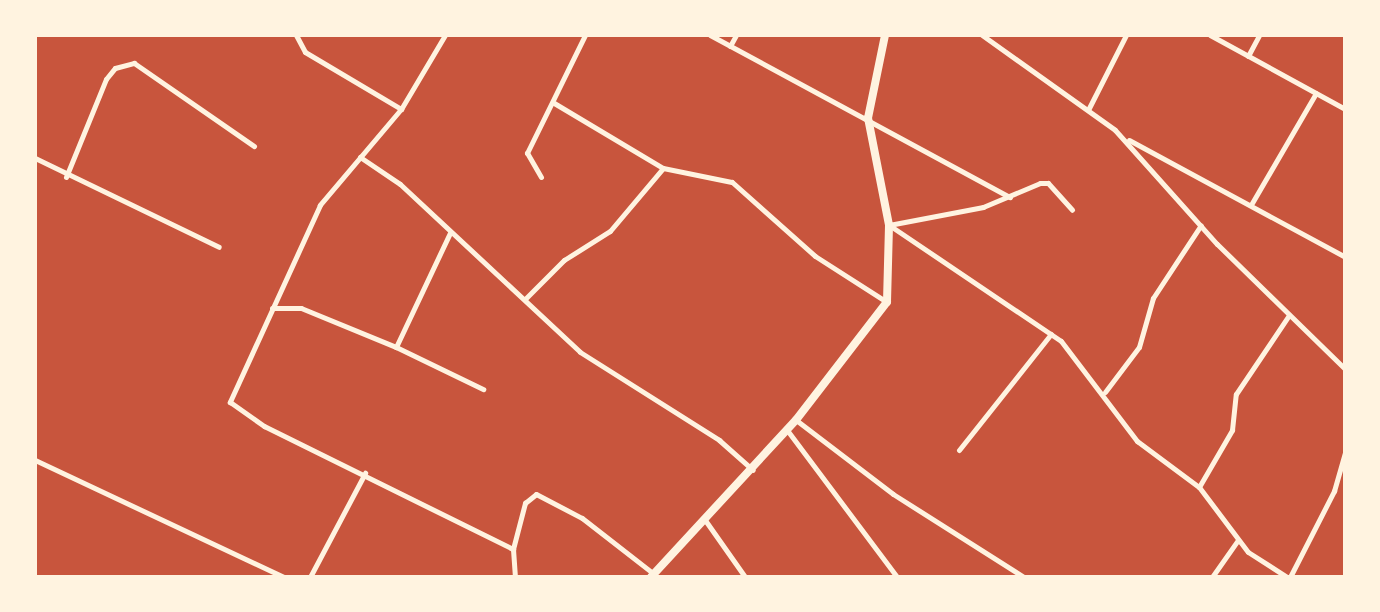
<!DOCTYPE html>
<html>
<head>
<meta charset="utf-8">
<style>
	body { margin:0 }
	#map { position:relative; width:1380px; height:612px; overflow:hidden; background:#c8553d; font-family:"PT Sans Narrow",sans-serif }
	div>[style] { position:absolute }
	.minor>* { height:5px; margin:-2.5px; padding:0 2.5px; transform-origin:2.5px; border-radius:2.5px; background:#fff3e0 }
	.secondary>* { height:8px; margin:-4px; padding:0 4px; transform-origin:4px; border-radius:4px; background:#fff3e0 }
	span { translate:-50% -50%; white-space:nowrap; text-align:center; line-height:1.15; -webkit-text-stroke:5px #fff3e0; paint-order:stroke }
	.frame { position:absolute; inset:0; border:37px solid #fff3e0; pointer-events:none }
</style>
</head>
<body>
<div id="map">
	<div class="minor">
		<i style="left:296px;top:35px;width:19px;rotate:62deg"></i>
		<i style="left:305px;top:52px;width:112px;rotate:30.7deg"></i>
		<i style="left:445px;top:35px;width:86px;rotate:120.7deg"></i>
		<i style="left:401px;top:109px;width:126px;rotate:130.2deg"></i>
		<i style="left:320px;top:205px;width:217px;rotate:114.6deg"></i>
		<i style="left:230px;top:402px;width:42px;rotate:35.2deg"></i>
		<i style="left:264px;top:426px;width:278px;rotate:26.3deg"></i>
		<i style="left:513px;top:549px;width:28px;rotate:86deg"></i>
		<i style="left:710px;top:35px;width:341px;rotate:28.4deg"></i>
		<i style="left:982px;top:35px;width:163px;rotate:35.5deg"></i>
		<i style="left:1115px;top:130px;width:153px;rotate:48.2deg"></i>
		<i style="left:1217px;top:244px;width:179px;rotate:44.3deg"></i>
		<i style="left:1210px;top:35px;width:154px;rotate:28.7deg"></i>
		<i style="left:730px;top:46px;width:13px;rotate:-61deg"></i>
		<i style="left:1248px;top:56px;width:24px;rotate:-62deg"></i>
		<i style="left:554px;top:103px;width:127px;rotate:30.8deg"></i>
		<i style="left:663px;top:168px;width:70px;rotate:11.5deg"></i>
		<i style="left:732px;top:182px;width:111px;rotate:41.7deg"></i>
		<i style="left:815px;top:256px;width:85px;rotate:32.6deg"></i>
		<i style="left:1089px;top:108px;width:82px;rotate:-63.1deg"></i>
		<i style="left:1129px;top:140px;width:246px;rotate:28.4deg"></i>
		<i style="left:360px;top:157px;width:48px;rotate:34deg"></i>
		<i style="left:400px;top:184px;width:246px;rotate:43deg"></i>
		<i style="left:580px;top:352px;width:165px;rotate:32.3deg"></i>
		<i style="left:719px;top:440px;width:45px;rotate:41.4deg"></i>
		<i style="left:35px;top:158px;width:204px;rotate:25.8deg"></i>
		<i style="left:66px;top:177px;width:106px;rotate:-67.8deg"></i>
		<i style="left:106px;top:79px;width:14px;rotate:-51deg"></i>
		<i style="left:115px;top:68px;width:20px;rotate:-15deg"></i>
		<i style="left:134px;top:63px;width:146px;rotate:34.7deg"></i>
		<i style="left:541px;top:177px;width:28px;rotate:-120deg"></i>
		<i style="left:527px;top:153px;width:131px;rotate:-63.8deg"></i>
		<i style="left:1252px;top:203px;width:127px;rotate:-59.8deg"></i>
		<i style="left:889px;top:225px;width:207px;rotate:34deg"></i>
		<i style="left:1061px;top:341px;width:126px;rotate:52.8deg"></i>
		<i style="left:1137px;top:441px;width:77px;rotate:36.6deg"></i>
		<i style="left:1199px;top:487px;width:81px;rotate:53deg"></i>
		<i style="left:1248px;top:552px;width:46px;rotate:32.7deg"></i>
		<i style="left:889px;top:225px;width:96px;rotate:-10.8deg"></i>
		<i style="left:983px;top:207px;width:62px;rotate:-22.8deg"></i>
		<i style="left:1040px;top:183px;width:8px"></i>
		<i style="left:1048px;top:183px;width:36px;rotate:48deg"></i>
		<i style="left:526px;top:298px;width:54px;rotate:-45deg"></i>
		<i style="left:564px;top:260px;width:54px;rotate:-32.2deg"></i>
		<i style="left:610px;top:231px;width:82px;rotate:-49.9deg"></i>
		<i style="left:272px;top:308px;width:29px"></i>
		<i style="left:301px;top:308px;width:103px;rotate:22.3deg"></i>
		<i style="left:396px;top:347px;width:126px;rotate:-64.7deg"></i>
		<i style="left:396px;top:347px;width:97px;rotate:25.8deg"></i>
		<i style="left:1105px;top:392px;width:56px;rotate:-52.9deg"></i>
		<i style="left:1139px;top:347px;width:51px;rotate:-74.1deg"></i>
		<i style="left:1153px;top:298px;width:87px;rotate:-56.7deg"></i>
		<i style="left:796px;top:420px;width:122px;rotate:37.3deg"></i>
		<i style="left:893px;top:494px;width:155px;rotate:32.4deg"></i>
		<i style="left:787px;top:430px;width:184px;rotate:53.2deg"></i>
		<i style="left:959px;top:450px;width:148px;rotate:-51.6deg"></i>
		<i style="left:35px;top:460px;width:275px;rotate:25.2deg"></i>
		<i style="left:1199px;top:487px;width:66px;rotate:-59.9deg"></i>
		<i style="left:1232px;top:430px;width:36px;rotate:-84deg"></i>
		<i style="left:1236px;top:394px;width:95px;rotate:-56.1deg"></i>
		<i style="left:705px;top:520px;width:70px;rotate:54.9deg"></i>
		<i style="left:513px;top:549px;width:48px;rotate:-75.4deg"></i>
		<i style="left:525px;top:503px;width:14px;rotate:-39deg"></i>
		<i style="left:536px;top:494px;width:52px;rotate:27.6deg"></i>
		<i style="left:582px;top:518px;width:91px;rotate:37.9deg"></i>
		<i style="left:310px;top:577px;width:118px;rotate:-62.1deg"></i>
		<i style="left:1212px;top:577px;width:45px;rotate:-54.9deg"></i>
		<i style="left:1290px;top:577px;width:97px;rotate:-62.9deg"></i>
		<i style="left:1334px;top:491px;width:40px;rotate:-74deg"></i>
	</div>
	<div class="secondary">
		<i style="left:651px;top:577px;width:214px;rotate:-47.3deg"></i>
		<i style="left:796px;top:420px;width:149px;rotate:-52.4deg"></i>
		<i style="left:887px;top:302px;width:77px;rotate:-88.5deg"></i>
		<i style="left:889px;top:225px;width:109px;rotate:-101.1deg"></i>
		<i style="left:868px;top:118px;width:85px;rotate:-78.4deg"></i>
	</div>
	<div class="frame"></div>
</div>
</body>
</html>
